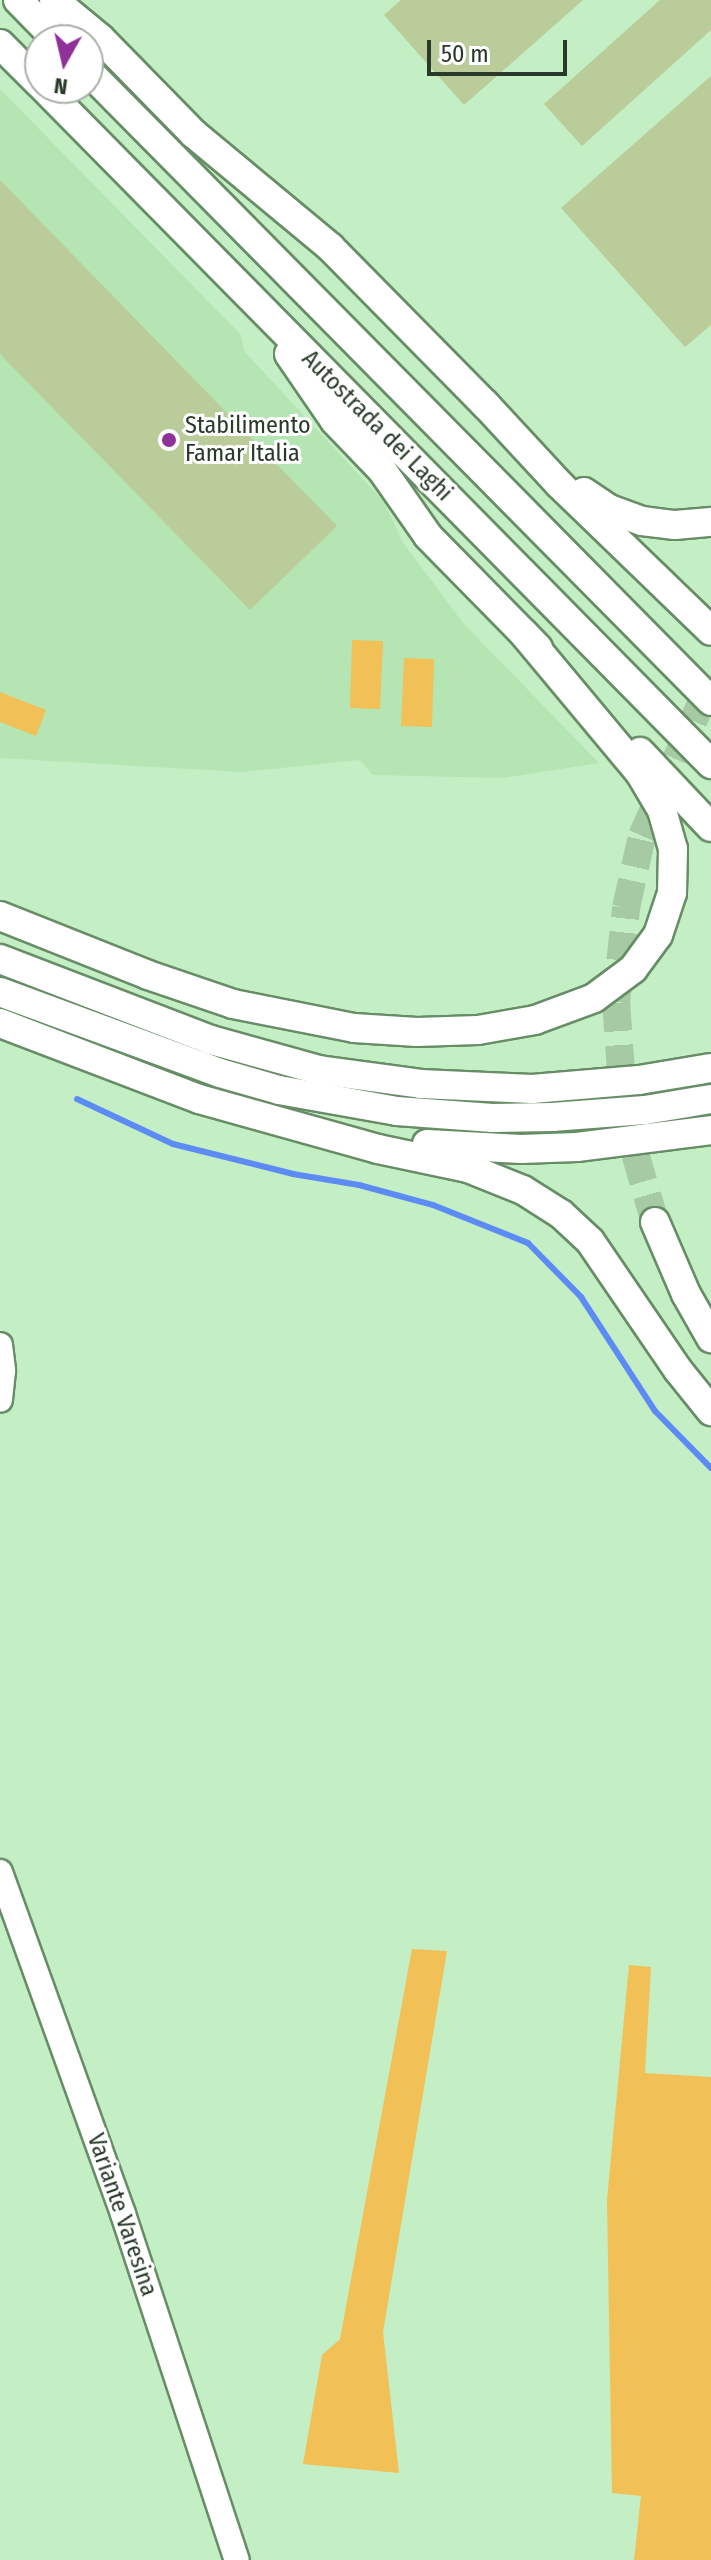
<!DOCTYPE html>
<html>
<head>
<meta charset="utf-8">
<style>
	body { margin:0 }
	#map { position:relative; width:711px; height:2560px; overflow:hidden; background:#c4eec3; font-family:"Fira Sans Condensed",sans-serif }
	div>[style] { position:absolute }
	.built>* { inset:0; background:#b6e5b4 }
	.green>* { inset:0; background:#f1c056 }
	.stream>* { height:6px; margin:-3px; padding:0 3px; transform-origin:3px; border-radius:3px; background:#5c8bf6 }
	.building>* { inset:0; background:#b9cc99 }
	.highway-tunnel>* { height:28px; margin-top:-14px; transform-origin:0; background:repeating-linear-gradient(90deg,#a5caa4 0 28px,transparent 0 42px) }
	.roads { filter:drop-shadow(2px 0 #678d66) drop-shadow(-2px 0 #678d66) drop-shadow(0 2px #678d66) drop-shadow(0 -2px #678d66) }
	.primary>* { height:24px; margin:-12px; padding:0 12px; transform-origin:12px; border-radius:12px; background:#fff }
	.highway>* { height:28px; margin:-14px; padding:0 14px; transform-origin:14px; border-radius:14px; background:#fff }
	.dots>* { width:22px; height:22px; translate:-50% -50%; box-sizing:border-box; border:4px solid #fff; border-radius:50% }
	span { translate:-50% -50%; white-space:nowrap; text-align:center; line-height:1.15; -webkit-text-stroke:6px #fff; paint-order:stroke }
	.poi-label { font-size:24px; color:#2a3a2a }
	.left { translate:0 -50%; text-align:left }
	.street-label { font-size:24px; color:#2a3a2a }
	.north { position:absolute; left:24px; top:24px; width:80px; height:80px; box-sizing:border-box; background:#fff; border:2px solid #aab0aa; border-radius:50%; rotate:188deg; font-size:22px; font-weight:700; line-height:32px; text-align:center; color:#2a3a2a }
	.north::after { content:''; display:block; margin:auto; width:28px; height:36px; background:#903099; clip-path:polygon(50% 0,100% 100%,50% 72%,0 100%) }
	.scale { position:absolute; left:427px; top:40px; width:140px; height:36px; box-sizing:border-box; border:4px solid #2a3a2a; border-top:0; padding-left:10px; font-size:24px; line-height:28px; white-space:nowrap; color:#2a3a2a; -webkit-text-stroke:6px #fff; paint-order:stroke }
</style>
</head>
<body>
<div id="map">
	<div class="built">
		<i style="clip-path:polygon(0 89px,241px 335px,244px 351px,384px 502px,404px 544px,463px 623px,599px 763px,503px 778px,373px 775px,360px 760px,241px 772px,0 758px)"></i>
	</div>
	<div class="green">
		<i style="clip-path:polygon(352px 640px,383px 641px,380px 709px,350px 708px)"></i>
		<i style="clip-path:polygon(404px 658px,434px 659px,432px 727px,401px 726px)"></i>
		<i style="clip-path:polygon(0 692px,46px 710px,36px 736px,0 722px)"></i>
		<i style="clip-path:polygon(412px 1949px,447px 1951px,383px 2332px,399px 2473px,303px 2464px,322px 2355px,340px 2339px)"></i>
		<i style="clip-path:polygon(629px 1965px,651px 1967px,645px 2073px,711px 2077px,711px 2560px,634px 2560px,641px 2496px,612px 2493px,607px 2200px)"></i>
	</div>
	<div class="stream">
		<i style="left:77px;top:1099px;width:106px;rotate:25.1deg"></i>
		<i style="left:173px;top:1144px;width:124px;rotate:14deg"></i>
		<i style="left:293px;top:1174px;width:67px;rotate:9.5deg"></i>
		<i style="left:359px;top:1185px;width:77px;rotate:15.1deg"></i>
		<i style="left:433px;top:1205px;width:102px;rotate:21.8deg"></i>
		<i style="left:528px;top:1243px;width:76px;rotate:45.5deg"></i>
		<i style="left:581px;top:1297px;width:136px;rotate:57deg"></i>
		<i style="left:655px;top:1411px;width:80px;rotate:45.5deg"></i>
	</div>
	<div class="building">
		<i style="clip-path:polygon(401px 0,583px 0,464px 105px,384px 15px)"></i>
		<i style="clip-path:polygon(660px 0,711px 0,711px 30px,582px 146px,544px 104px)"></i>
		<i style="clip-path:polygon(711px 76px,711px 325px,685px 347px,561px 208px)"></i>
		<i style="clip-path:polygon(0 180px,337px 526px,250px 610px,0 354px)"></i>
	</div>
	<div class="highway-tunnel">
		<i style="left:655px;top:1222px;width:111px;rotate:-106.2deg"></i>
		<i style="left:624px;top:1115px;width:113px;rotate:-94deg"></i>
		<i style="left:616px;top:1002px;width:95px;rotate:-83.9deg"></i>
		<i style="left:626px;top:908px;width:74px;rotate:-77.5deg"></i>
		<i style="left:642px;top:836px;width:170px;rotate:-66deg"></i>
	</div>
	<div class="roads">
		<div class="primary">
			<i style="left:0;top:1345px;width:26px;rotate:83deg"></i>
			<i style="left:3px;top:1371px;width:29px;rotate:96deg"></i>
			<i style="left:0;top:1872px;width:363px;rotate:70.2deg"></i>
			<i style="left:123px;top:2214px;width:364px;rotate:71.8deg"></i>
		</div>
		<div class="highway">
			<i style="left:18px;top:0;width:56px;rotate:45.7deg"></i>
			<i style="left:54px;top:0;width:60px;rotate:39.6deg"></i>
			<i style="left:100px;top:38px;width:134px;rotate:45.6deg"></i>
			<i style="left:194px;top:134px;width:177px;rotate:39.7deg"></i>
			<i style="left:330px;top:247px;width:221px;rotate:45.4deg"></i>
			<i style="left:485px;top:404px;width:109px;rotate:47.2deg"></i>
			<i style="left:559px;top:484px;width:211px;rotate:44deg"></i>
			<i style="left:0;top:44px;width:57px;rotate:45deg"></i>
			<i style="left:88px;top:71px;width:886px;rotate:45.32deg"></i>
			<i style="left:44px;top:88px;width:950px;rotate:45.38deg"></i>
			<i style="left:289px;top:354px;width:81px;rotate:55.5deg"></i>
			<i style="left:335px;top:421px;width:68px;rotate:46.2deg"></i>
			<i style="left:382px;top:470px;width:80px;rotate:55.1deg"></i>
			<i style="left:428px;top:536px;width:157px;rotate:45.5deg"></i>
			<i style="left:584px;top:492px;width:30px;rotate:34deg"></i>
			<i style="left:609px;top:509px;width:35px;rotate:20deg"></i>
			<i style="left:642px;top:521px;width:33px;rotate:7deg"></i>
			<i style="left:675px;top:525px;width:36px;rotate:-5deg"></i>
			<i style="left:640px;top:752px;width:103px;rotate:46.6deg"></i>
			<i style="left:0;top:916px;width:159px;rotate:21.7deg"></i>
			<i style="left:148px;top:975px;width:90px;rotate:18.8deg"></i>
			<i style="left:233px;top:1004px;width:123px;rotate:11.2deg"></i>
			<i style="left:354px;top:1028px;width:63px;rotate:3.6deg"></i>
			<i style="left:417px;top:1032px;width:61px;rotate:-1.9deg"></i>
			<i style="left:478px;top:1030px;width:58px;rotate:-10deg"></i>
			<i style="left:535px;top:1020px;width:63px;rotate:-20.4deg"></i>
			<i style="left:594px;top:998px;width:49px;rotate:-36.6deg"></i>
			<i style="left:633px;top:969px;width:42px;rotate:-53.7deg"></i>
			<i style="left:658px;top:935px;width:44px;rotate:-71.6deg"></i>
			<i style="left:672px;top:893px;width:44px;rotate:-88.7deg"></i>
			<i style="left:673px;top:849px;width:41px;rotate:-105.8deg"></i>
			<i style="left:662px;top:810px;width:43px;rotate:-120.7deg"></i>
			<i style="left:640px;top:773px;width:181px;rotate:-129.8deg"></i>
			<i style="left:0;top:959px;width:226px;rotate:21deg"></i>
			<i style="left:211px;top:1040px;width:112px;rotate:15.5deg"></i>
			<i style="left:319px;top:1070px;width:103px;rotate:7.8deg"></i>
			<i style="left:421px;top:1084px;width:111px;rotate:2.6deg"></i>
			<i style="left:532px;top:1089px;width:107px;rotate:-4.8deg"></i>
			<i style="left:639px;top:1080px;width:73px;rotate:-9.5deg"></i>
			<i style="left:0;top:992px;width:234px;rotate:20.2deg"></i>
			<i style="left:220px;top:1073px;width:61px;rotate:16.1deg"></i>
			<i style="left:279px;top:1090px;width:120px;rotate:10.1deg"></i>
			<i style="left:397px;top:1111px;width:96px;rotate:4.2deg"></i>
			<i style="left:493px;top:1118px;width:59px;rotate:-1deg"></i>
			<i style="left:552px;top:1117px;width:93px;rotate:-4.3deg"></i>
			<i style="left:645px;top:1110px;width:67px;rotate:-9.5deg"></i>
			<i style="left:0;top:1023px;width:213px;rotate:20.9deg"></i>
			<i style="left:199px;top:1099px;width:186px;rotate:15.6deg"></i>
			<i style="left:378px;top:1149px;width:92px;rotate:11.9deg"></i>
			<i style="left:468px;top:1168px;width:59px;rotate:21.8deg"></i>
			<i style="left:523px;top:1190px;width:45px;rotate:32.3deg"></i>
			<i style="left:561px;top:1214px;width:40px;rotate:43deg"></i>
			<i style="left:590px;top:1241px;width:156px;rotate:55.7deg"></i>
			<i style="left:678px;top:1370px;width:53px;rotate:51.2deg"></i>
			<i style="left:427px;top:1144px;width:94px;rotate:3deg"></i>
			<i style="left:521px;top:1149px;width:56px;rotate:-2deg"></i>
			<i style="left:577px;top:1147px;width:135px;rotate:-7.2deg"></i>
			<i style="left:655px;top:1222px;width:78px;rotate:66.7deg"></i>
			<i style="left:686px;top:1294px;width:51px;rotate:60.4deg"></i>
		</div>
	</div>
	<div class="dots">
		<i style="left:169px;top:440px;background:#903099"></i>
	</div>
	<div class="poi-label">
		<span class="left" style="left:185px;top:440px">Stabilimento<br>Famar Italia</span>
	</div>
	<div class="street-label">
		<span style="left:377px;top:426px;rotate:45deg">Autostrada dei Laghi</span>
		<span style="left:122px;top:2215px;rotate:71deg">Variante Varesina</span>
	</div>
	<div class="north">N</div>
	<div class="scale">50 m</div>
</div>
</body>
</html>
